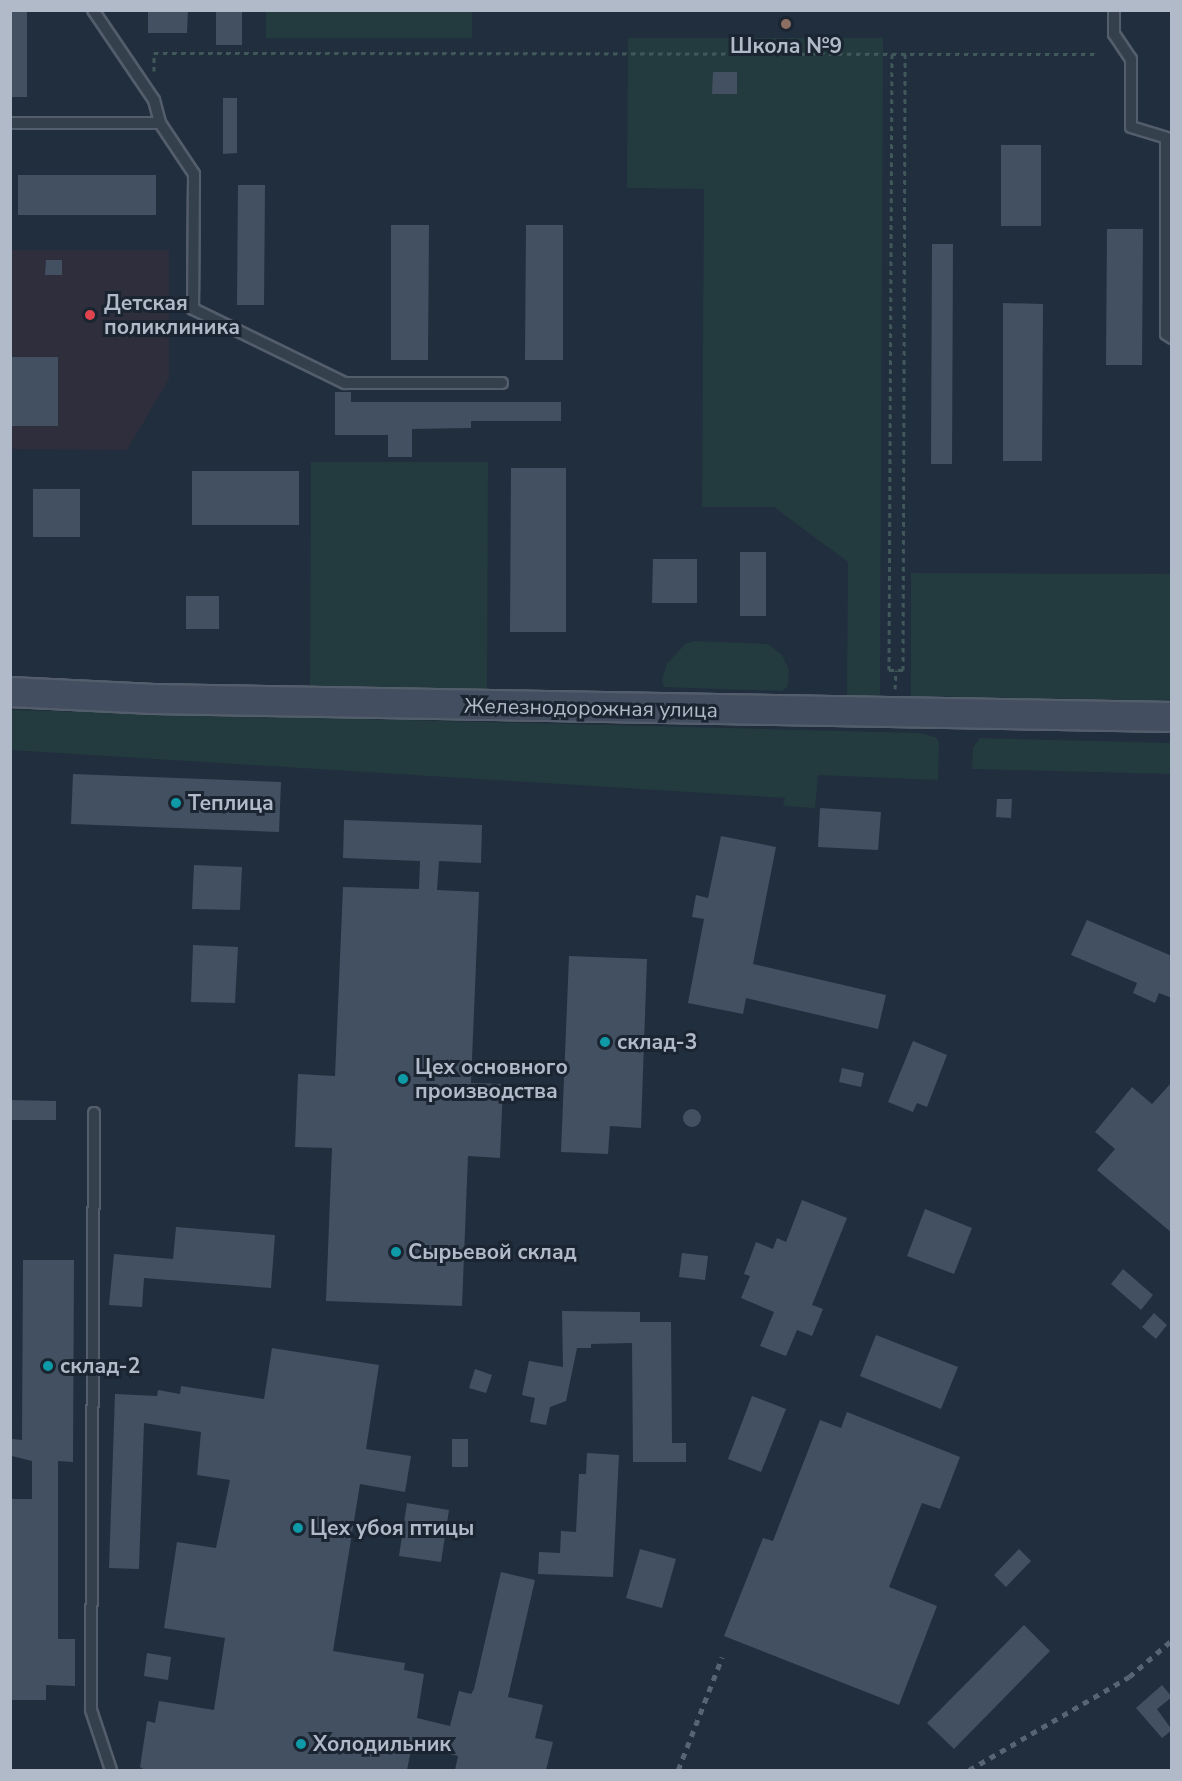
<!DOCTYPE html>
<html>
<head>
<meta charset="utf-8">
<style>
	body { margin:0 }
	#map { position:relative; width:1182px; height:1781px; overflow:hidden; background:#212e3d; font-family:"Nunito Sans",sans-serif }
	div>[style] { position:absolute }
	.medical>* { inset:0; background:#2f2e3d }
	.green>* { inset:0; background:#233b3e }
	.building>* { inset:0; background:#425061 }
	.round { border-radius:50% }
	.path>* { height:3px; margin-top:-1.5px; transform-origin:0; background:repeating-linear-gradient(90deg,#41585b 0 4.5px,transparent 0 9px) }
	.roads { filter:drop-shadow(2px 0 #545d6b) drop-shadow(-2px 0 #545d6b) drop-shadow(0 2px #545d6b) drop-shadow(0 -2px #545d6b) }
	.lane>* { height:10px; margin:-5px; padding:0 5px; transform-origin:5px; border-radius:5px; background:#35404d }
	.secondary>* { height:28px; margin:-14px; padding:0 14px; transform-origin:14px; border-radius:14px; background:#434f60 }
	.rail>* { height:4.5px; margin-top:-2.25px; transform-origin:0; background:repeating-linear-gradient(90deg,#576474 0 6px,transparent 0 12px) }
	.dots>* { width:16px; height:16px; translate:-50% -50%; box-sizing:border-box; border:3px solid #1b2531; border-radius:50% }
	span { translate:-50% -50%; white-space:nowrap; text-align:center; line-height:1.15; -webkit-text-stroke:6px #1b2531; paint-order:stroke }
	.poi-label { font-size:21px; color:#b1bac8; font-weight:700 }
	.left { translate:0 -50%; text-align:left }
	.street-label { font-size:21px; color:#b1bac8 }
	.frame { position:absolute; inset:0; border:12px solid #b1bac8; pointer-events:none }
</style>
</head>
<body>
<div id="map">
	<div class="medical">
		<i style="clip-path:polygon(11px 250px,169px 250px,169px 379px,127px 450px,11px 449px)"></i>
	</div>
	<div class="green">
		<i style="clip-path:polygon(266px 11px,472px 11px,472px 38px,266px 38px)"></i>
		<i style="clip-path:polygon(628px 38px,883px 38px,880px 695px,847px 695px,848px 562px,774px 507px,702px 507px,704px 189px,627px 188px)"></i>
		<i style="clip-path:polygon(311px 462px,488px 462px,487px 690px,310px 687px)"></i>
		<i style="clip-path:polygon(911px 573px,1171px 574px,1171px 701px,911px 696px)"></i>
		<i style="clip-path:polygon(694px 641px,768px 644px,782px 655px,789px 670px,788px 686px,782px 691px,664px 687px,662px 679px,667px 664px,685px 644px)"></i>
		<i style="clip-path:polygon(11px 710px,920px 733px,937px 738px,939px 744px,938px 780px,818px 775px,815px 808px,783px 806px,785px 798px,11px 750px)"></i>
		<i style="clip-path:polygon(980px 738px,1171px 743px,1171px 774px,972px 769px,973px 748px)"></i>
	</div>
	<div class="building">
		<i style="clip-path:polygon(10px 10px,27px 10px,27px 97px,10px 97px)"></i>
		<i style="clip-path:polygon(148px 10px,188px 10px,187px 33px,148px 33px)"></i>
		<i style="clip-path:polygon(216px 10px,242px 10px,242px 45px,216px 45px)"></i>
		<i style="clip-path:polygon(713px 72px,737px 72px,737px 94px,712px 94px)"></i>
		<i style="clip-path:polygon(223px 98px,237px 98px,237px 153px,223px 154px)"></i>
		<i style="clip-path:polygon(1001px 145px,1041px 145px,1041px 226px,1001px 226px)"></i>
		<i style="clip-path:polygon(18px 175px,156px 175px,156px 215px,18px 215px)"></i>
		<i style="clip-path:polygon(238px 185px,265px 185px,264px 305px,237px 305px)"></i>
		<i style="clip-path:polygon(391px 225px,429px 225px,428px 360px,391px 360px)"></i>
		<i style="clip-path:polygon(526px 225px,563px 225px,563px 360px,525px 360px)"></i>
		<i style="clip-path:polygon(1107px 229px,1143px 229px,1142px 365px,1106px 365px)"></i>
		<i style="clip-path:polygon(932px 244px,953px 244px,952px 464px,931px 464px)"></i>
		<i style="clip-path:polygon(46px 260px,62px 260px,62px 275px,45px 275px)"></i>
		<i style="clip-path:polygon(1003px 303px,1043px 304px,1042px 461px,1003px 461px)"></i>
		<i style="clip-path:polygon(10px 357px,58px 357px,58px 426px,10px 426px)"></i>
		<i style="clip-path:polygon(335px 392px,351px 392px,351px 402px,561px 402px,561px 421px,471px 421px,471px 428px,412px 429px,412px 457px,388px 457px,388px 435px,335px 435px)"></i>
		<i style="clip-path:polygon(511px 468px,566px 468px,566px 632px,510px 632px)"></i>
		<i style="clip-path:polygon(192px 471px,299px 471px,299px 525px,192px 525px)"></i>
		<i style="clip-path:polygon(33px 489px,80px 489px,80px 537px,33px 537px)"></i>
		<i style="clip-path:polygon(740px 552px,766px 552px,766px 616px,740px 616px)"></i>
		<i style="clip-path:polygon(653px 559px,697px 559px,697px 603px,652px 603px)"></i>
		<i style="clip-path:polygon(186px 596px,219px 596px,219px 629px,186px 629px)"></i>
		<i style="clip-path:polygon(73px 774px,281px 782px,279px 832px,71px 824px)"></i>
		<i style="clip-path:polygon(997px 799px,1012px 799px,1011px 818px,996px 817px)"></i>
		<i style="clip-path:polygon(820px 808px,881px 812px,878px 850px,818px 847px)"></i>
		<i style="clip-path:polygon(344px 820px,482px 825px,481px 863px,439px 861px,437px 890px,479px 892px,471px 1083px,503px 1084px,500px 1158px,468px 1156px,462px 1306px,326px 1301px,332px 1148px,295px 1147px,298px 1074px,335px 1076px,343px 887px,419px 889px,420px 861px,343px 858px)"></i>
		<i style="clip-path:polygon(721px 836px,776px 847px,753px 964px,886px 995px,878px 1029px,746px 998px,743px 1014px,688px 1003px,704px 919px,692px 917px,696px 895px,708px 898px)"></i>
		<i style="clip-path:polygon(194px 865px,242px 867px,240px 910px,192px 909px)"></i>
		<i style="clip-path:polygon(1087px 920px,1172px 956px,1172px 998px,1159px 993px,1155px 1003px,1133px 993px,1137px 983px,1071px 955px)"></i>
		<i style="clip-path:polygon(193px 945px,238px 947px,235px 1003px,191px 1002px)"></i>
		<i style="clip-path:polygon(569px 956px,647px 959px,641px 1128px,610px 1126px,608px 1154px,561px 1152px)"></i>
		<i style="clip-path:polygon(913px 1041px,947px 1055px,927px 1107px,917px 1103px,913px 1112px,888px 1102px)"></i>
		<i style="clip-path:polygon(842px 1068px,864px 1073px,861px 1087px,839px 1082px)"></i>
		<i style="clip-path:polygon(1172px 1082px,1172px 1233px,1097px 1170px,1115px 1149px,1095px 1132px,1132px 1087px,1152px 1104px)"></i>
		<i style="clip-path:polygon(10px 1100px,56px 1101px,56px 1120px,10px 1120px)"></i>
		<i class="round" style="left:683px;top:1109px;width:18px;height:18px"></i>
		<i style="clip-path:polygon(802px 1200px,847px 1218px,812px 1305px,823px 1309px,812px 1336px,797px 1330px,786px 1356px,760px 1346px,774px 1312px,741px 1298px,750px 1276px,744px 1274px,756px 1242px,773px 1249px,777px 1238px,786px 1242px)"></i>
		<i style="clip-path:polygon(925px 1209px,972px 1228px,954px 1274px,907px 1256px)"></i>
		<i style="clip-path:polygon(176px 1227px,275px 1235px,271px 1288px,144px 1278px,142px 1307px,109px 1305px,114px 1254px,173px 1259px)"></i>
		<i style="clip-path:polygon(682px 1253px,708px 1256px,705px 1280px,679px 1277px)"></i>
		<i style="clip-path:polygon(23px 1260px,74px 1260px,73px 1462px,58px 1461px,58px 1639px,75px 1639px,75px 1686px,46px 1685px,46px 1700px,10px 1700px,10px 1499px,32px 1499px,32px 1461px,12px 1456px,12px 1439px,22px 1440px)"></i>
		<i style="clip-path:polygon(1123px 1269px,1153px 1295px,1141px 1310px,1111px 1284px)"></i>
		<i style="clip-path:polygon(562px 1311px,640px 1312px,640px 1322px,671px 1322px,672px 1443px,686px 1443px,686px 1462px,633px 1462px,632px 1343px,591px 1344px,591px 1348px,577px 1348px,566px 1401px,550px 1407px,546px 1425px,530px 1422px,535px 1398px,522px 1395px,529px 1361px,563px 1367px)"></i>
		<i style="clip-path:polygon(1154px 1313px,1167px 1325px,1156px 1339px,1142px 1327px)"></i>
		<i style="clip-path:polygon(876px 1335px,958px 1367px,941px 1409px,860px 1376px)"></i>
		<i style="clip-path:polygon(272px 1348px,379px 1365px,366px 1449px,411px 1456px,405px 1492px,360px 1484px,333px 1651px,405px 1663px,404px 1670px,424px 1674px,417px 1718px,450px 1726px,459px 1691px,471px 1694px,474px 1689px,501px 1572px,535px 1580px,508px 1697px,543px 1705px,535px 1738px,553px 1742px,546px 1770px,455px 1770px,458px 1756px,412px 1745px,407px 1770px,145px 1770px,140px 1767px,147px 1721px,155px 1723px,159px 1701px,214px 1710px,225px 1638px,164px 1628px,177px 1542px,216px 1548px,230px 1480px,197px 1475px,201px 1432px,144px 1423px,139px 1569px,109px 1568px,115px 1394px,157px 1396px,158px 1390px,180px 1394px,181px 1386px,264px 1399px)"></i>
		<i style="clip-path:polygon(475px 1369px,492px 1375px,486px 1393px,469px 1388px)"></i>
		<i style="clip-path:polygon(752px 1396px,786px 1409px,761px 1472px,728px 1459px)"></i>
		<i style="clip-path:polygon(847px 1412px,960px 1457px,940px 1509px,922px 1503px,889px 1587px,937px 1606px,899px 1705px,724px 1636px,763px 1538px,773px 1541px,820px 1420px,841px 1428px)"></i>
		<i style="clip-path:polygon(452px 1439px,468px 1439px,468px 1467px,452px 1467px)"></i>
		<i style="clip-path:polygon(587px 1453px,619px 1455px,613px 1577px,538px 1574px,539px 1552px,560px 1553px,561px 1531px,576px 1532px,579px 1474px,586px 1474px)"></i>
		<i style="clip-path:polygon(407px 1503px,449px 1510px,441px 1562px,399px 1556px)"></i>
		<i style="clip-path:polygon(640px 1549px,676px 1559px,662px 1608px,626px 1598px)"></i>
		<i style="clip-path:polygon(1019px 1549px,1031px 1561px,1006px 1587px,994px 1575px)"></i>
		<i style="clip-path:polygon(1024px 1625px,1050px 1651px,954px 1749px,927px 1723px)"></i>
		<i style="clip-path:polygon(147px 1653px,171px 1657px,168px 1680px,144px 1676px)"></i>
		<i style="clip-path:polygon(1162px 1685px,1172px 1697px,1157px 1709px,1172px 1730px,1162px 1738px,1136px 1708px)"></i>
	</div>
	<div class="path">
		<i style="left:892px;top:54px;width:616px;rotate:90.28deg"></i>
		<i style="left:889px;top:670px;width:14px"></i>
		<i style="left:903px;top:670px;width:616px;rotate:-89.81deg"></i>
		<i style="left:154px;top:71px;width:18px;rotate:-90deg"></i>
		<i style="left:154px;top:53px;width:945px;rotate:0.06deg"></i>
		<i style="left:895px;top:689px;width:19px;rotate:-87deg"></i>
	</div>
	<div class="roads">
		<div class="lane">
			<i style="left:93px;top:10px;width:109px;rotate:55.9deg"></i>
			<i style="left:154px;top:100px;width:24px;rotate:75deg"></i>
			<i style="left:160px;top:123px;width:61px;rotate:56.3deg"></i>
			<i style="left:194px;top:174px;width:135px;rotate:90.4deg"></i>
			<i style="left:193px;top:309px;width:169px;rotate:26deg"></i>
			<i style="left:345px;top:383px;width:157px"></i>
			<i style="left:1114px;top:10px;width:24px;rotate:90deg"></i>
			<i style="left:1114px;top:34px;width:30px;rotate:56deg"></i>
			<i style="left:1131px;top:59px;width:68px;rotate:90deg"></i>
			<i style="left:1131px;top:127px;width:37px;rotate:17deg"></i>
			<i style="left:1166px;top:138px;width:196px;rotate:90deg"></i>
			<i style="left:1166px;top:334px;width:7px;rotate:34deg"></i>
			<i style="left:10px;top:123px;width:150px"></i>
			<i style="left:94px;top:1113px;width:597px;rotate:90.29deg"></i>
			<i style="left:91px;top:1710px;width:63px;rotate:71.6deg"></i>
		</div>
		<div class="secondary">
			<i style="left:10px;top:692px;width:144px;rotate:2.8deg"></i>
			<i style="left:154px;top:699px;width:1018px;rotate:1.01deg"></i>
		</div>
	</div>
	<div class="rail">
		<i style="left:678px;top:1770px;width:121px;rotate:-68.7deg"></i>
		<i style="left:969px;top:1770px;width:185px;rotate:-30.2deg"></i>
		<i style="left:1129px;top:1677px;width:57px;rotate:-40.7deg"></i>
	</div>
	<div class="dots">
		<i style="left:786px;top:24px;background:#8d6e63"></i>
		<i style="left:90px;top:315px;background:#e0444e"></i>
		<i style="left:176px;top:803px;background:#0f9aa8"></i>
		<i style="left:605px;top:1042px;background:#0f9aa8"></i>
		<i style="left:403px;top:1079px;background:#0f9aa8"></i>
		<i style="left:396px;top:1252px;background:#0f9aa8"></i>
		<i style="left:48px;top:1366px;background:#0f9aa8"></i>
		<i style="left:298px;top:1528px;background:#0f9aa8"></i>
		<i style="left:301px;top:1744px;background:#0f9aa8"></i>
	</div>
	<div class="poi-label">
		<span style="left:786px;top:46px">Школа №9</span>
		<span class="left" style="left:104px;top:315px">Детская<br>поликлиника</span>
		<span class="left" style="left:188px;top:803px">Теплица</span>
		<span class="left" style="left:617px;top:1042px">склад-3</span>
		<span class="left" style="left:415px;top:1079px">Цех основного<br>производства</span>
		<span class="left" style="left:408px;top:1252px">Сырьевой склад</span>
		<span class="left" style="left:60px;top:1366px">склад-2</span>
		<span class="left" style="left:310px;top:1528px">Цех убоя птицы</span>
		<span class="left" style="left:313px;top:1744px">Холодильник</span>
	</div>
	<div class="street-label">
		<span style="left:591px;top:708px;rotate:1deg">Железнодорожная улица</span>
	</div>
	<div class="frame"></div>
</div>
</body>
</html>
